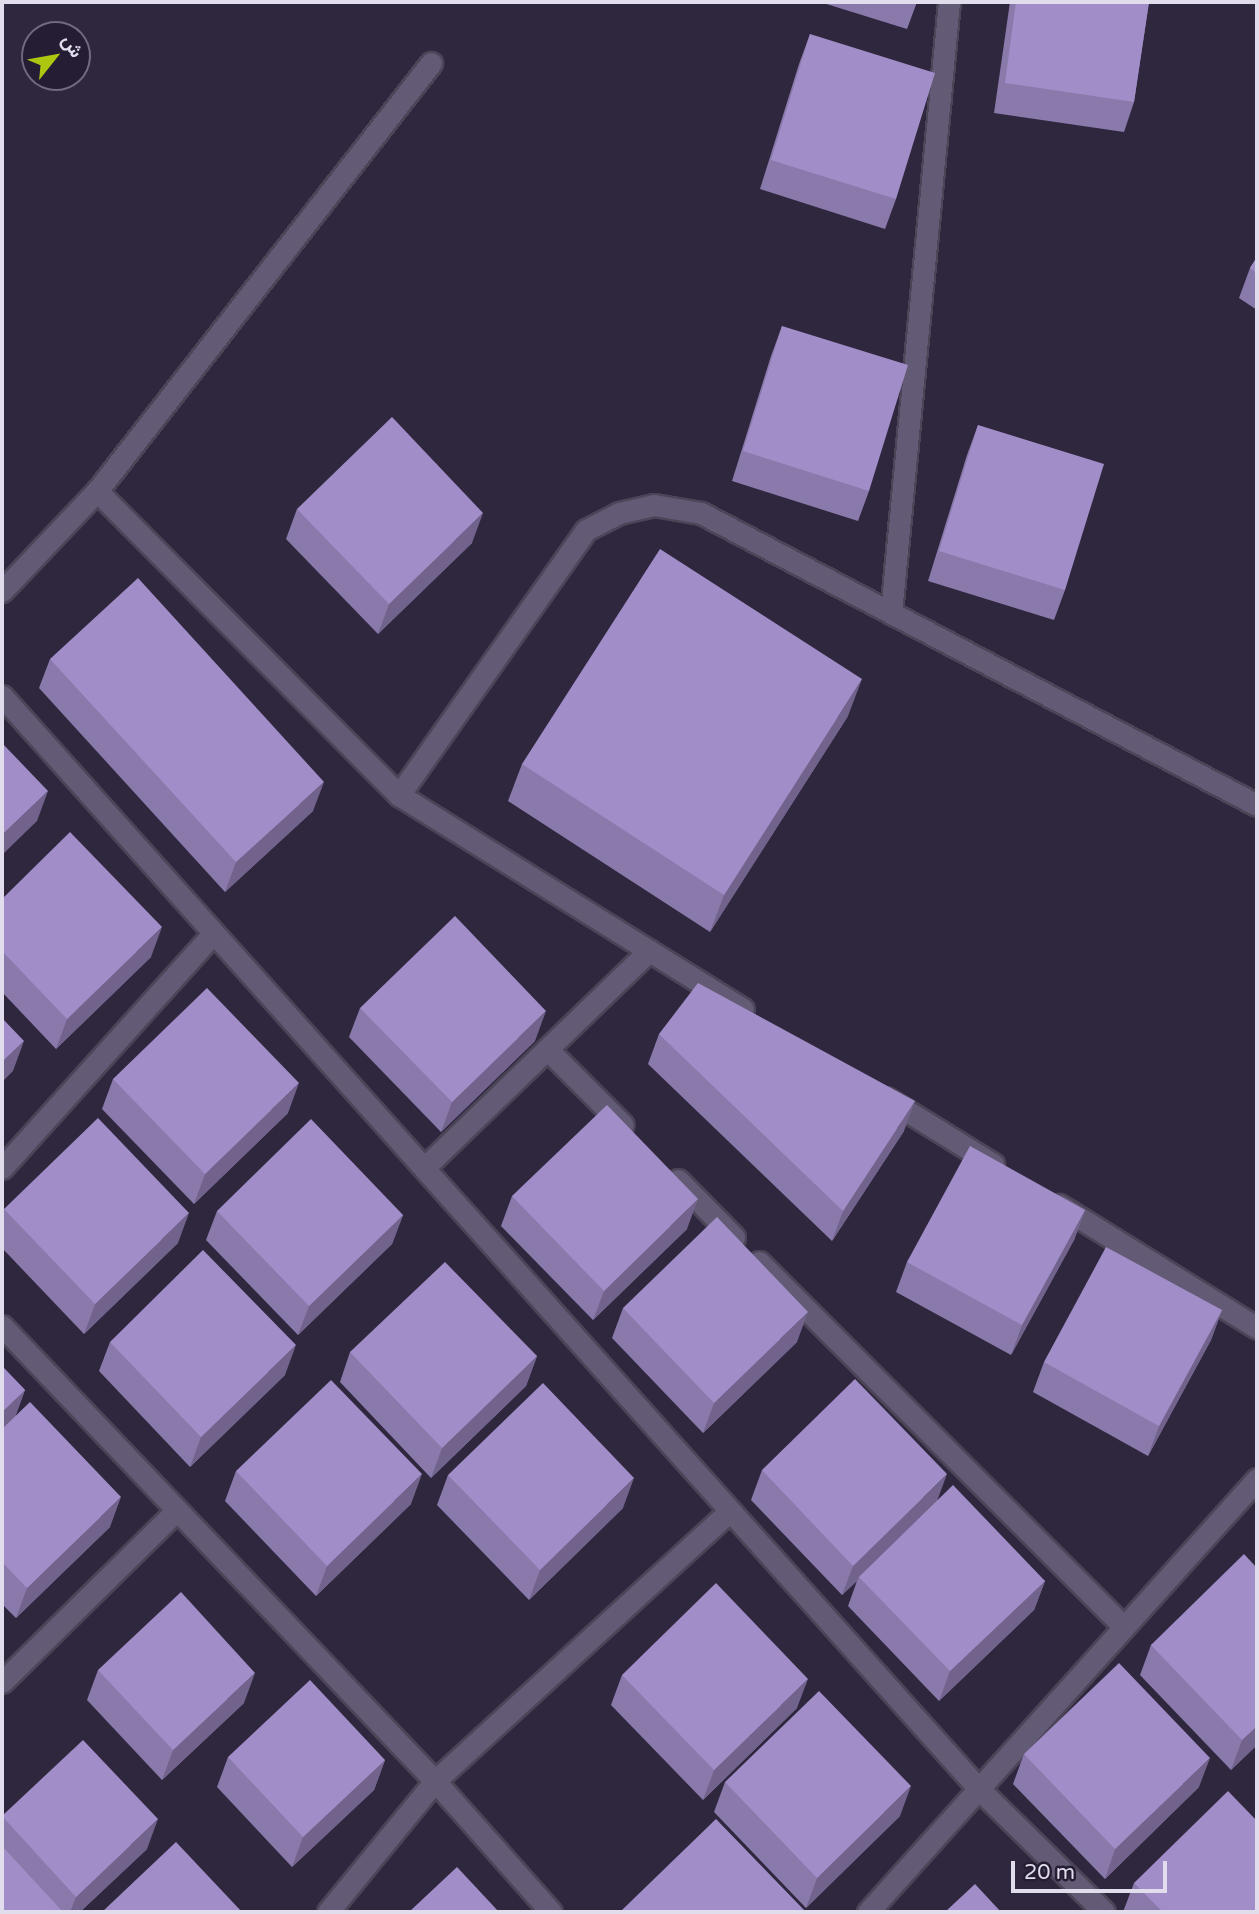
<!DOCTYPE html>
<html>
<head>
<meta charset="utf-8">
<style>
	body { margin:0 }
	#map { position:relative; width:1259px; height:1914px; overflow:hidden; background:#2f273e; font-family:"Varela Round",Vazirmatn,sans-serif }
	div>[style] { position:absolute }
	.roads { filter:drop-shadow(2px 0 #4c4558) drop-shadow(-2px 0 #4c4558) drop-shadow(0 2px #4c4558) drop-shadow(0 -2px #4c4558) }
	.street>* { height:21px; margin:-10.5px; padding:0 10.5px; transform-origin:10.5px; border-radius:10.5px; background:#635b75 }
	.wall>* { inset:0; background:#8a7aac }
	.shaded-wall>* { inset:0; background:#71638c }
	.building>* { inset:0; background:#a18ec8 }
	span { translate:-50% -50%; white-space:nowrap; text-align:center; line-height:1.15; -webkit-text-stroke:7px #251d34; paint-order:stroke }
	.frame { position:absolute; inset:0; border:4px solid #e1ddec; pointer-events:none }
	.north { position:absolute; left:21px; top:21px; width:70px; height:70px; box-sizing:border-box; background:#251d34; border:2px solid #706a7e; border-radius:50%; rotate:59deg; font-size:19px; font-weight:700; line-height:28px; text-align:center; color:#e1ddec }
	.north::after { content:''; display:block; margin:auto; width:24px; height:32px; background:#acc611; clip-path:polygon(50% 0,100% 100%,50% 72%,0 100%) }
	.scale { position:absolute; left:1011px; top:1861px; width:156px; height:32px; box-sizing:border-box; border:4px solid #e1ddec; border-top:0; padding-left:9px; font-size:21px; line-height:24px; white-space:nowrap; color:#e1ddec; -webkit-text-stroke:5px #251d34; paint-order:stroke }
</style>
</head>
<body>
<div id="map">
	<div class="roads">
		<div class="street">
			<i style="left:97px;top:491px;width:429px;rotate:45.2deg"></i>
			<i style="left:399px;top:795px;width:405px;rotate:31.9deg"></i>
			<i style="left:2px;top:591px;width:138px;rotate:-46.5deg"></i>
			<i style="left:97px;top:491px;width:543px;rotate:-52.03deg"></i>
			<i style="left:891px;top:613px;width:614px;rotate:-84.58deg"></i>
			<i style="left:2px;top:696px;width:1466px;rotate:48.21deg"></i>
			<i style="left:979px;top:1789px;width:175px;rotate:44.5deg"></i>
			<i style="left:399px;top:795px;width:324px;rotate:-54.8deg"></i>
			<i style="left:586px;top:530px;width:37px;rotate:-27deg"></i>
			<i style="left:619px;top:513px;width:36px;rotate:-13deg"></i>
			<i style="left:654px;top:505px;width:48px;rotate:9.7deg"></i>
			<i style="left:701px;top:513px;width:628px;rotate:27.71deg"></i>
			<i style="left:547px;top:1049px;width:107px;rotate:45deg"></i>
			<i style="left:886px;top:1098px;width:126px;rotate:31.7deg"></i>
			<i style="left:2px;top:1168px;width:315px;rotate:-48deg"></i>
			<i style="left:424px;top:1168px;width:313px;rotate:-44deg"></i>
			<i style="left:678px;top:1180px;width:80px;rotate:45.5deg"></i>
			<i style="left:1059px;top:1205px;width:233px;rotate:31.8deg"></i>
			<i style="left:759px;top:1262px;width:516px;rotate:45deg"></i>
			<i style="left:2px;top:1326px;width:628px;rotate:46.42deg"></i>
			<i style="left:435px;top:1781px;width:175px;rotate:48.5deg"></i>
			<i style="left:2px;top:1682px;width:244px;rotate:-44.5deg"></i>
			<i style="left:328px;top:1912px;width:169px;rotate:-50.8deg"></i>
			<i style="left:435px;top:1781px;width:400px;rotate:-42.5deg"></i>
			<i style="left:868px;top:1912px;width:582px;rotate:-48.06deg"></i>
		</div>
	</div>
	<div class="wall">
		<i style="clip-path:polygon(820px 2px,917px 2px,907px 29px)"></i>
		<i style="clip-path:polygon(1010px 2px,1149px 2px,1134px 102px,1124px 132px,994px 113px)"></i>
		<i style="clip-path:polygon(810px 34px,896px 199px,885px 229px,760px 189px,799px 64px)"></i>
		<i style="clip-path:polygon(1257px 257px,1257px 310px,1239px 298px,1250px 268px)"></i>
		<i style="clip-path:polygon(782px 326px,869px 491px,858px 521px,732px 481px,771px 356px)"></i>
		<i style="clip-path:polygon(978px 425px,1065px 590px,1054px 620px,928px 581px,967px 455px)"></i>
		<i style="clip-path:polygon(297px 509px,472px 543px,378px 634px,286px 539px)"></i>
		<i style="clip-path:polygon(50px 659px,313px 811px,225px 892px,39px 688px)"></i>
		<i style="clip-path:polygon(848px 716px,710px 932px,508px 801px,522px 764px)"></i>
		<i style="clip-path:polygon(2px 899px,151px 957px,56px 1049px,2px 992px)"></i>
		<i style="clip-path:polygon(360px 1008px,535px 1041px,441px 1132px,349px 1037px)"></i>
		<i style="clip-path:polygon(659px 1034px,904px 1131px,832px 1241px,648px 1064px)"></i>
		<i style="clip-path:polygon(113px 1079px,288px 1113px,194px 1204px,102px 1109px)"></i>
		<i style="clip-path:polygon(512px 1196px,687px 1229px,593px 1320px,501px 1226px)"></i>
		<i style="clip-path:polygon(4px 1209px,178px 1243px,84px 1334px,2px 1248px,2px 1215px)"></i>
		<i style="clip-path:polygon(1085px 1210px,1074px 1240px,1011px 1355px,896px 1292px,907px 1262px)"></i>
		<i style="clip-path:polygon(217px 1211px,403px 1215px,392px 1244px,298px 1335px,206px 1240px)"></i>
		<i style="clip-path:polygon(623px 1308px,797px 1342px,703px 1433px,612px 1338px)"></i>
		<i style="clip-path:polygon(1222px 1310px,1211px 1340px,1148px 1456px,1033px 1392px,1044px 1362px)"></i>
		<i style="clip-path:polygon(110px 1342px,285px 1375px,190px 1467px,99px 1371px)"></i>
		<i style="clip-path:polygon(350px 1352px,537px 1356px,526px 1386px,431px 1478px,340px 1382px)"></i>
		<i style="clip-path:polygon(2px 1366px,25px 1390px,15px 1417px,110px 1527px,16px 1618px,2px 1604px)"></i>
		<i style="clip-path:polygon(762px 1470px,937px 1500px,1045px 1581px,1034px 1610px,939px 1701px,848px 1606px,857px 1581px,842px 1595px,751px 1500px)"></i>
		<i style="clip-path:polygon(236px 1471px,411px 1504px,316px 1596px,225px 1501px)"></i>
		<i style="clip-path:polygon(448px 1475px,623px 1508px,529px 1600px,437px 1505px)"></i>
		<i style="clip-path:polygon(1257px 1568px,1257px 1745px,1231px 1770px,1140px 1675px,1151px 1645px)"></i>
		<i style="clip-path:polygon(98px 1670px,244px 1703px,162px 1780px,87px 1700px)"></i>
		<i style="clip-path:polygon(622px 1675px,797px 1708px,703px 1800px,611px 1705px)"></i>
		<i style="clip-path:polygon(1024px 1754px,1199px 1787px,1105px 1879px,1013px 1784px)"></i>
		<i style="clip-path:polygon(228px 1757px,385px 1760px,374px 1790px,292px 1867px,217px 1787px)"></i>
		<i style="clip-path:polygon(725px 1782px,900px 1816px,806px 1908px,714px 1812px)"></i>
		<i style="clip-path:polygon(2px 1816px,147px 1849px,80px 1912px,2px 1912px)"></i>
		<i style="clip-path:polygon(1134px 1883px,1257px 1912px,1123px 1912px)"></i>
	</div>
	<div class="shaded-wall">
		<i style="clip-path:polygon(483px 513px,472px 543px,378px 634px,389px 604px)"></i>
		<i style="clip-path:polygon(862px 679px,848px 716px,710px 932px,724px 895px)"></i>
		<i style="clip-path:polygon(324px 782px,313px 811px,225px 892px,236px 862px)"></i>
		<i style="clip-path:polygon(48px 791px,37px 821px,2px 855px,2px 835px)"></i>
		<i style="clip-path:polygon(162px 927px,151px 957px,56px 1049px,67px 1019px)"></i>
		<i style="clip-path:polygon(546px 1011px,535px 1041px,441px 1132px,452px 1102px)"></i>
		<i style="clip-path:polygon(24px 1041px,13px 1071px,2px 1082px,2px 1062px)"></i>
		<i style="clip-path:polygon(299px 1083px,288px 1113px,194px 1204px,205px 1174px)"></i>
		<i style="clip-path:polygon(915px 1101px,904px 1131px,832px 1241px,843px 1211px)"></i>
		<i style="clip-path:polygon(698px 1199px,687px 1229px,593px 1320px,604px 1291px)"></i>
		<i style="clip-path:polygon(1085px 1210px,1074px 1240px,1011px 1355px,1022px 1325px)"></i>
		<i style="clip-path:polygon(189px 1213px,178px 1243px,84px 1334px,95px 1304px)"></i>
		<i style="clip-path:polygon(403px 1215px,392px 1244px,298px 1335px,309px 1306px)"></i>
		<i style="clip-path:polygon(1222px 1310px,1211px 1340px,1148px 1456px,1159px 1426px)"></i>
		<i style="clip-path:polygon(808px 1312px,797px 1342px,703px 1433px,714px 1403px)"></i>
		<i style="clip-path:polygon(296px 1345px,285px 1375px,190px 1467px,201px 1437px)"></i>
		<i style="clip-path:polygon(537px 1356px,526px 1386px,431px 1478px,442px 1448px)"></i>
		<i style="clip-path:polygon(25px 1390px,14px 1420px,2px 1431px,2px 1412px)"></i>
		<i style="clip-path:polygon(422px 1474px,411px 1504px,316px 1596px,327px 1566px)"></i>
		<i style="clip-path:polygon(947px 1474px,936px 1504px,859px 1577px,857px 1581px,842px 1595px,853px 1566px)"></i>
		<i style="clip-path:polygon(634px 1478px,623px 1508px,529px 1600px,540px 1570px)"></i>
		<i style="clip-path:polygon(121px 1497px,110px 1527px,16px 1618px,27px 1588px)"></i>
		<i style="clip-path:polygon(1045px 1581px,1034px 1610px,939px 1701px,950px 1671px)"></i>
		<i style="clip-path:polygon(255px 1673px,244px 1703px,162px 1780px,173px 1750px)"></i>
		<i style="clip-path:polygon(808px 1679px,797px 1708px,703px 1800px,714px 1770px)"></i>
		<i style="clip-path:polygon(1257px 1726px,1257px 1745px,1231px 1770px,1242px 1740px)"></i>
		<i style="clip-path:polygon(1210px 1758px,1199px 1787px,1105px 1879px,1115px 1849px)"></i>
		<i style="clip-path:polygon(385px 1760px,374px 1790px,292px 1867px,303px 1837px)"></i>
		<i style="clip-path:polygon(911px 1786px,900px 1816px,806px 1908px,817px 1878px)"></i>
		<i style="clip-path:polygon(158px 1819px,147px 1849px,80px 1912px,70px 1912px,76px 1897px)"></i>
	</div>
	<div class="building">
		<i style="clip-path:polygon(1016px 2px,1149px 2px,1134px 102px,1005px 83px)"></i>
		<i style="clip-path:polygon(810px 34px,935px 73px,896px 199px,771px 160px)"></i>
		<i style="clip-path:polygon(1257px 257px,1257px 273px,1250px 268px)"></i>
		<i style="clip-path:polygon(782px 326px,908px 365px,869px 491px,743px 451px)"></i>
		<i style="clip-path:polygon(392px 417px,483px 513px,389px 604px,297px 509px)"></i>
		<i style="clip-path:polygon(978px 425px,1104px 464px,1065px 590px,939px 551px)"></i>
		<i style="clip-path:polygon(660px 549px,862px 679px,724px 895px,522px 764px)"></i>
		<i style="clip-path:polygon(138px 578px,324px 782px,236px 862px,50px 659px)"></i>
		<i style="clip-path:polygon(2px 743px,48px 791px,2px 835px)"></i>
		<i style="clip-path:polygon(70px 832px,162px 927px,67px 1019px,2px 951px,2px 899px)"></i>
		<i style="clip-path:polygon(455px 916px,546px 1011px,452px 1102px,360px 1008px)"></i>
		<i style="clip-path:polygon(698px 983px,915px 1101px,843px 1211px,659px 1034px)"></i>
		<i style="clip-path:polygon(207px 988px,299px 1083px,205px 1174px,113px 1079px)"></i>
		<i style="clip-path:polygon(2px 1018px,24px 1041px,2px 1062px)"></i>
		<i style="clip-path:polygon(607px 1105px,698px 1199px,604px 1291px,512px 1196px)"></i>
		<i style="clip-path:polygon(98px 1118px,189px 1213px,95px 1304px,4px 1209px)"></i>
		<i style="clip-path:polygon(311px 1119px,403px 1215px,309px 1306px,217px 1211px)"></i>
		<i style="clip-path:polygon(970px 1146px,1085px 1210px,1022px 1325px,907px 1262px)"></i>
		<i style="clip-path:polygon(717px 1217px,808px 1312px,714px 1403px,623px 1308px)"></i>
		<i style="clip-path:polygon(1106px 1247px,1222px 1310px,1159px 1426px,1044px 1362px)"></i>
		<i style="clip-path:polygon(203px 1250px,296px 1345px,201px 1437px,110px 1342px)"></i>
		<i style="clip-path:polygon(445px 1262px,537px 1356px,442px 1448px,350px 1352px)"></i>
		<i style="clip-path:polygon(2px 1366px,25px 1390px,2px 1412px)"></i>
		<i style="clip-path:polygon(855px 1379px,947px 1474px,853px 1566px,762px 1470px)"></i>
		<i style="clip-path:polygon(331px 1380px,422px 1474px,327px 1566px,236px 1471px)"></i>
		<i style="clip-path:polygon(543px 1383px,634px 1478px,540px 1570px,448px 1475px)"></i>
		<i style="clip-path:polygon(30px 1402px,121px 1497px,27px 1588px,2px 1562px,2px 1429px)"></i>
		<i style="clip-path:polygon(953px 1485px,1045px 1581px,950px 1671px,859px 1577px)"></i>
		<i style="clip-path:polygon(1244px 1554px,1257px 1568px,1257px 1726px,1242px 1740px,1151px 1645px)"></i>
		<i style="clip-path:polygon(716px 1583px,808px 1679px,714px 1770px,622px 1675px)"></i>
		<i style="clip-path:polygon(181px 1592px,255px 1673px,173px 1750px,98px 1670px)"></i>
		<i style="clip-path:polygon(1119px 1663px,1210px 1758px,1115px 1849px,1024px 1754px)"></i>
		<i style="clip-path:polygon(310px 1680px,385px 1760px,303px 1837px,228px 1757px)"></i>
		<i style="clip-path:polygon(819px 1691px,911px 1786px,817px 1878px,725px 1782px)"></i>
		<i style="clip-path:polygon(83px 1740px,158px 1819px,76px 1897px,2px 1816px)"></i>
		<i style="clip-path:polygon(1228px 1791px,1257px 1821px,1257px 1912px,1163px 1912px,1134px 1883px)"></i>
		<i style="clip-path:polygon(716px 1819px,806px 1912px,624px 1912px,622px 1910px)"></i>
		<i style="clip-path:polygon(176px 1842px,242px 1912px,102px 1912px)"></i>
		<i style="clip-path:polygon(2px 1846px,63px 1912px,2px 1912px)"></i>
		<i style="clip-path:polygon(457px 1867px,499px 1912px,409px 1912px)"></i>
		<i style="clip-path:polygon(975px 1884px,1001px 1912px,945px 1912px)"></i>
	</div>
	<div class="frame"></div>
	<div class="north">ش</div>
	<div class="scale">20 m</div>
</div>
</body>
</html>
